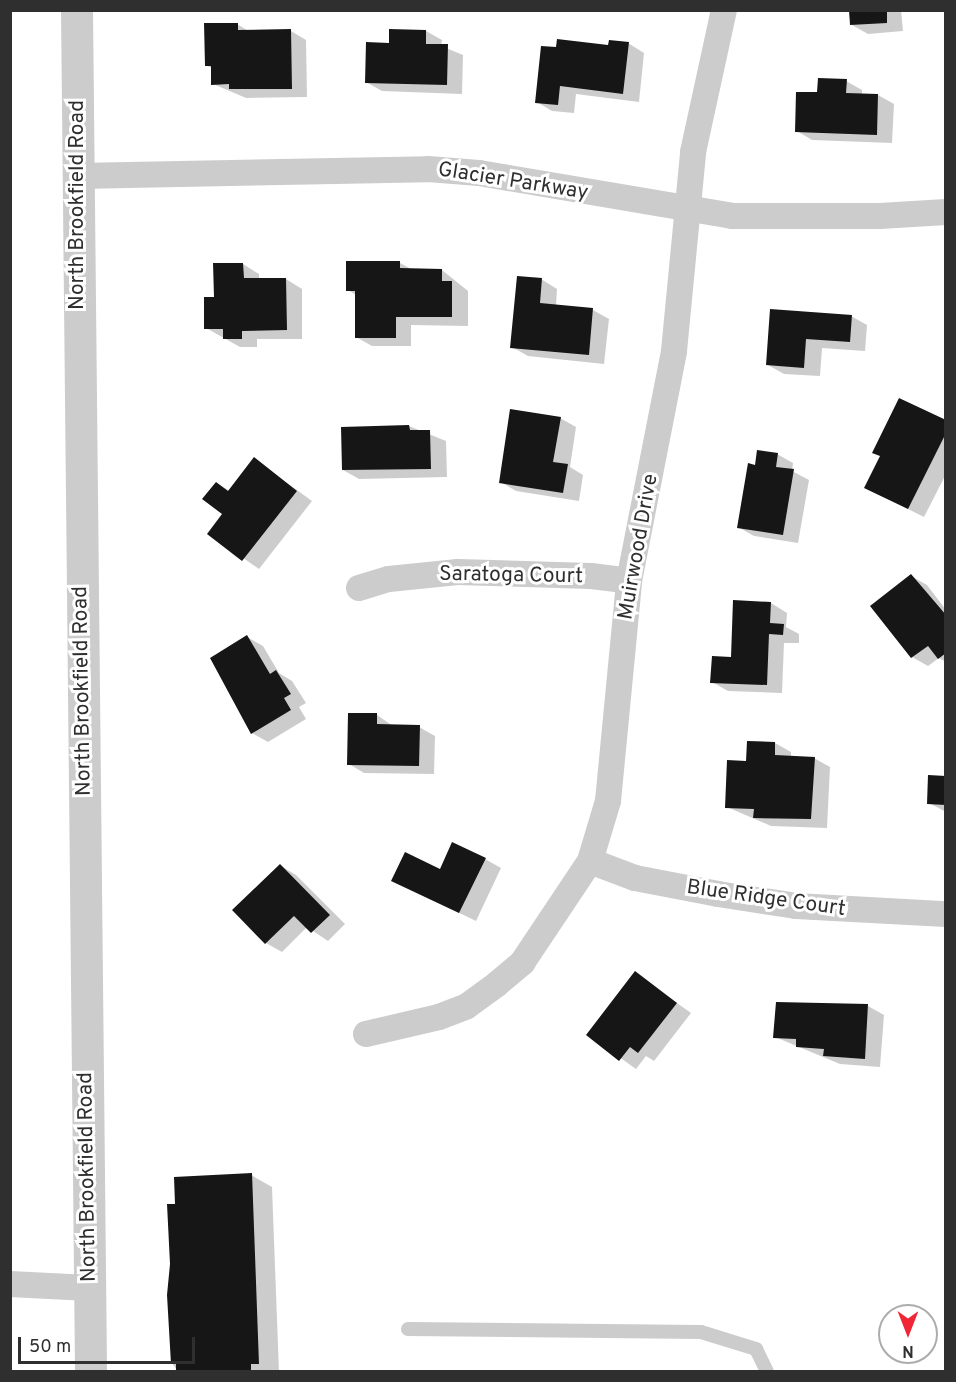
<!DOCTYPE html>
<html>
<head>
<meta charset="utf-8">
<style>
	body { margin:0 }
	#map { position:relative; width:956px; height:1382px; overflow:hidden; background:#fff; font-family:Overpass,sans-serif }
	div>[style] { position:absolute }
	.shadow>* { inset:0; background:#0003 }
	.building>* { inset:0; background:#161616 }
	.service>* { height:14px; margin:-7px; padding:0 7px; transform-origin:7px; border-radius:7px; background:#ccc }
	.minor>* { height:26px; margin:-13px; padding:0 13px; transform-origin:13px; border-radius:13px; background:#ccc }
	.tertiary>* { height:32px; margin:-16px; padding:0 16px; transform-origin:16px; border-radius:16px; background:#ccc }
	span { translate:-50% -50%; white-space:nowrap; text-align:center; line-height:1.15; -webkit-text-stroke:6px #fff; paint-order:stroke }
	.street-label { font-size:21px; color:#2f2f2f }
	.frame { position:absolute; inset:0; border:12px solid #2f2f2f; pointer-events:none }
	.north { position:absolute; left:878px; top:1304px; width:60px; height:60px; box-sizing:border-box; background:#fff; border:2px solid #acacac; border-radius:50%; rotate:180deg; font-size:16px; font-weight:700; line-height:24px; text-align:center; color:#2f2f2f }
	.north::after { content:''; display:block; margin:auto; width:21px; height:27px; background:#f12635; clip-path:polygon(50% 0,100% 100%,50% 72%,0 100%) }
	.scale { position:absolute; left:18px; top:1337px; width:177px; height:27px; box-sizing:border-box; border:3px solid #2f2f2f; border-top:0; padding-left:8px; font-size:18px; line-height:21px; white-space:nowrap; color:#2f2f2f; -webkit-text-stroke:4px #fff; paint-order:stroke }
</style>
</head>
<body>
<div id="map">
	<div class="shadow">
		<i style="clip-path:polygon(851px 10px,901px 10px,903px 31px,868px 34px,852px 25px)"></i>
		<i style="clip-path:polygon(237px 24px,250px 32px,291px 31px,306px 40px,307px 97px,246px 98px,213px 84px,213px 69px,206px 65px)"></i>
		<i style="clip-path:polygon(426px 31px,442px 40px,441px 46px,463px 55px,462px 94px,382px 91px,366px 82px,390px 44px)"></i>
		<i style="clip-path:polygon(628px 43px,644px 53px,639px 102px,576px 94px,574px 113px,552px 111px,537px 102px,609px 47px)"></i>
		<i style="clip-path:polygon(846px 81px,862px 90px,862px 95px,878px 95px,894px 104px,892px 143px,812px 140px,797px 131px,818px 94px)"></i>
		<i style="clip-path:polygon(348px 262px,400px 263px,413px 270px,442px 270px,468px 291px,468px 326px,411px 325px,411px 346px,372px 346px,356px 337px,356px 295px,348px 290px)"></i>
		<i style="clip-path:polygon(243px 264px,259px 274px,259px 280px,286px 279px,302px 289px,302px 339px,257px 339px,257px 347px,240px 347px,206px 328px,215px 298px)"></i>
		<i style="clip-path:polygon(541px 279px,557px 289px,556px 306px,593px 310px,609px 319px,604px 364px,528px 356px,512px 347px)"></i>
		<i style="clip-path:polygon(772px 311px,851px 316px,867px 325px,865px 351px,822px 348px,820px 376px,784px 374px,768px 365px)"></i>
		<i style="clip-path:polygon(560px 418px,576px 427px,570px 467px,583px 475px,579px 501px,516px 491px,501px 482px)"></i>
		<i style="clip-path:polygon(946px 422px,946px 474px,924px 517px,866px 488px,881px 456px)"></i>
		<i style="clip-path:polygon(409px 426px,446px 441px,447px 477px,359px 479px,343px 470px)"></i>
		<i style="clip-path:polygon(777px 454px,793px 463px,792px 471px,809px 480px,798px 543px,754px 536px,738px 527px,756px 466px)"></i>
		<i style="clip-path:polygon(254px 459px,312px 501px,259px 569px,209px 534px,224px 514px,216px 483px,230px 491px)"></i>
		<i style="clip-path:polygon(911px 576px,927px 585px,946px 610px,946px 662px,939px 658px,928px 666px,912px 657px)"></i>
		<i style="clip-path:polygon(771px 603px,787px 613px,786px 627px,799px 634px,799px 643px,784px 643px,782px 693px,728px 691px,712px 682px)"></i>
		<i style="clip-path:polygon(247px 637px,263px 646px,279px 673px,292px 681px,306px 703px,299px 707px,306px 719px,268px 742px,252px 733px)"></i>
		<i style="clip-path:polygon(377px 715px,393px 726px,419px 727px,435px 736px,434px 774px,364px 773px,349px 764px)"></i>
		<i style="clip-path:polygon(775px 743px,791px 752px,791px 757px,814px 758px,830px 767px,827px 828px,771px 826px,727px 807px,748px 762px)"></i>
		<i style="clip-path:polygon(946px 777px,946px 812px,929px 803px)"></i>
		<i style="clip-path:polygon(485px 859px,501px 868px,476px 921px,393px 881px)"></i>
		<i style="clip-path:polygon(281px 866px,296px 875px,345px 924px,328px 941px,307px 927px,282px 952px,266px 943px)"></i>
		<i style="clip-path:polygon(635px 973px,691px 1013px,654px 1061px,646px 1056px,636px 1069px,588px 1035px)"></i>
		<i style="clip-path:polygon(868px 1006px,884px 1015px,880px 1067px,840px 1064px,775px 1037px)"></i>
		<i style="clip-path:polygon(251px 1175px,272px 1187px,279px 1372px,178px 1372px,172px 1363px,176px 1206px)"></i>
	</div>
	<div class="building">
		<i style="clip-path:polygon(849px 10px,887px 10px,887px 23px,850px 25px)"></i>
		<i style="clip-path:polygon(204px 23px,238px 23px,238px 30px,291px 29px,292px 89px,229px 89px,229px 84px,211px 85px,211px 66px,205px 66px)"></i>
		<i style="clip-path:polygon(389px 29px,426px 30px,426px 44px,448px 44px,447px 85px,365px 83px,366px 42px,389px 43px)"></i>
		<i style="clip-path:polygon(557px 39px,608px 45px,609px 40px,629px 42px,623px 94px,560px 86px,558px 105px,535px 103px,541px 46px,556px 47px)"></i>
		<i style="clip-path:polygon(818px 78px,847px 79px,846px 93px,878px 94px,877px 135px,795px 132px,796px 92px,817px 92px)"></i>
		<i style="clip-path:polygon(346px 261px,400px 261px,400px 268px,442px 269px,442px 281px,452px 281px,452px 317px,396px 317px,396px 338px,355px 338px,355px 291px,346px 291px)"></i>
		<i style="clip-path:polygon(213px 263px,243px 263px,244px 278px,286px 278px,287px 330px,242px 331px,242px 339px,223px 339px,223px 329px,204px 329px,204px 297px,214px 297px)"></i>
		<i style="clip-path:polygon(517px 276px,542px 278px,540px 303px,593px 308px,589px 355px,510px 348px)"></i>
		<i style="clip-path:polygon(770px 309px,852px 315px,850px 342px,806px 339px,804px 368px,766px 365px)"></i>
		<i style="clip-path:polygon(899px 398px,946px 420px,946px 433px,908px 509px,864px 488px,880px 456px,872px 453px)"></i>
		<i style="clip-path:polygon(510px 409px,561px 417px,553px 462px,568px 464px,563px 493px,499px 483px)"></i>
		<i style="clip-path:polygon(409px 425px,410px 430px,430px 430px,431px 469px,342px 470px,341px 427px)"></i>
		<i style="clip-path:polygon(757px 450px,778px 453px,776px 467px,794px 469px,783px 535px,737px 528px,748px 463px,755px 465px)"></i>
		<i style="clip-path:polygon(254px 457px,297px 491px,242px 561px,207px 534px,222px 514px,202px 499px,216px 482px,228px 491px)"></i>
		<i style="clip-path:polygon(911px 574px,946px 615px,946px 653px,938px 659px,928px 646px,911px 658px,870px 606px)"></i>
		<i style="clip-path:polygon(733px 600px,771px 602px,770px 623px,784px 624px,783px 635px,769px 634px,767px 685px,710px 683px,712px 656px,731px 657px)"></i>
		<i style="clip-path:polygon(247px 635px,270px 674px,276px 670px,291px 694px,284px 698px,291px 710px,251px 734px,210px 658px)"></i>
		<i style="clip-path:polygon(348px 713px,377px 713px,377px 724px,420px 725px,419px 766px,347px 765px)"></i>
		<i style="clip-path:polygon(747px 741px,775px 742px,775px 755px,815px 757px,811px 819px,753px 818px,754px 809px,725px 808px,727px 760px,746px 761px)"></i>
		<i style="clip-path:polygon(928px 775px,946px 776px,946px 805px,927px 804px)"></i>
		<i style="clip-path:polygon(452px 842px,486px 858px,459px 913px,391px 881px,405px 852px,440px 869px)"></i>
		<i style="clip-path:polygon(280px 864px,330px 915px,311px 933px,294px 916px,265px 944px,232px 910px)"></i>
		<i style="clip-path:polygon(635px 971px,677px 1003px,638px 1053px,630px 1047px,619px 1061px,586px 1035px)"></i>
		<i style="clip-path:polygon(776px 1002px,868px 1004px,865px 1059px,823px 1056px,824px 1049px,796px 1047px,796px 1039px,773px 1038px)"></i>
		<i style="clip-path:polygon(252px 1173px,259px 1364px,251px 1364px,251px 1372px,176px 1372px,176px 1364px,171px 1364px,167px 1295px,170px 1264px,167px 1204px,175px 1204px,174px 1177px)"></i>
	</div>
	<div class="service">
		<i style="left:408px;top:1329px;width:293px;rotate:0.6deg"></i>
		<i style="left:701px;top:1332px;width:58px;rotate:17.2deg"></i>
		<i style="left:756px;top:1349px;width:25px;rotate:64deg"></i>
	</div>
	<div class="minor">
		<i style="left:78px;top:176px;width:350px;rotate:-1.1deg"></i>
		<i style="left:428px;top:169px;width:51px;rotate:4.5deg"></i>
		<i style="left:479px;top:173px;width:257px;rotate:9.6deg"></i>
		<i style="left:732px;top:216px;width:148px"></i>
		<i style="left:880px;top:216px;width:66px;rotate:-3.5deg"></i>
		<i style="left:359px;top:588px;width:31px;rotate:-17deg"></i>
		<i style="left:389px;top:579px;width:69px;rotate:-5.8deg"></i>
		<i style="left:458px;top:572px;width:133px;rotate:1.7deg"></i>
		<i style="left:591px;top:576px;width:38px;rotate:7deg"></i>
		<i style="left:590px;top:861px;width:48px;rotate:20.7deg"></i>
		<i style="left:635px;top:878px;width:85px;rotate:10.9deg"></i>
		<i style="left:718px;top:894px;width:79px;rotate:8.7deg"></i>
		<i style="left:796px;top:906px;width:150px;rotate:3.1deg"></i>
		<i style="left:366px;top:1034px;width:75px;rotate:-13.1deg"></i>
		<i style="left:439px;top:1017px;width:30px;rotate:-21deg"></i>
		<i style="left:467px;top:1006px;width:37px;rotate:-36deg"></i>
		<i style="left:497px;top:984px;width:33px;rotate:-40deg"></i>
		<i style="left:522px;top:963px;width:123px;rotate:-56.3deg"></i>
		<i style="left:590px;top:861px;width:63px;rotate:-73.3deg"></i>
		<i style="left:608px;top:801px;width:221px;rotate:-84.5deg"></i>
		<i style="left:629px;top:581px;width:234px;rotate:-78.9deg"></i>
		<i style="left:674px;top:351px;width:200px;rotate:-84.5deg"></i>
		<i style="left:693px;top:152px;width:145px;rotate:-77.7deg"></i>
		<i style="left:10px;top:1284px;width:79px;rotate:2.9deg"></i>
	</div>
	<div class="tertiary">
		<i style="left:77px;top:10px;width:1362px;rotate:89.41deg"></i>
	</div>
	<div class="street-label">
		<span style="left:513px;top:182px;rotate:9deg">Glacier Parkway</span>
		<span style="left:78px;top:205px;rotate:-90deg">North Brookfield Road</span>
		<span style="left:639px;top:547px;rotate:-80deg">Muirwood Drive</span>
		<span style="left:511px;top:576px;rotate:1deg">Saratoga Court</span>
		<span style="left:83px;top:691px;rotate:-91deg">North Brookfield Road</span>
		<span style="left:766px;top:899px;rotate:8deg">Blue Ridge Court</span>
		<span style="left:88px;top:1177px;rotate:-91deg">North Brookfield Road</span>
	</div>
	<div class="frame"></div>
	<div class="north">N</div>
	<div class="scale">50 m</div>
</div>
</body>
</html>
